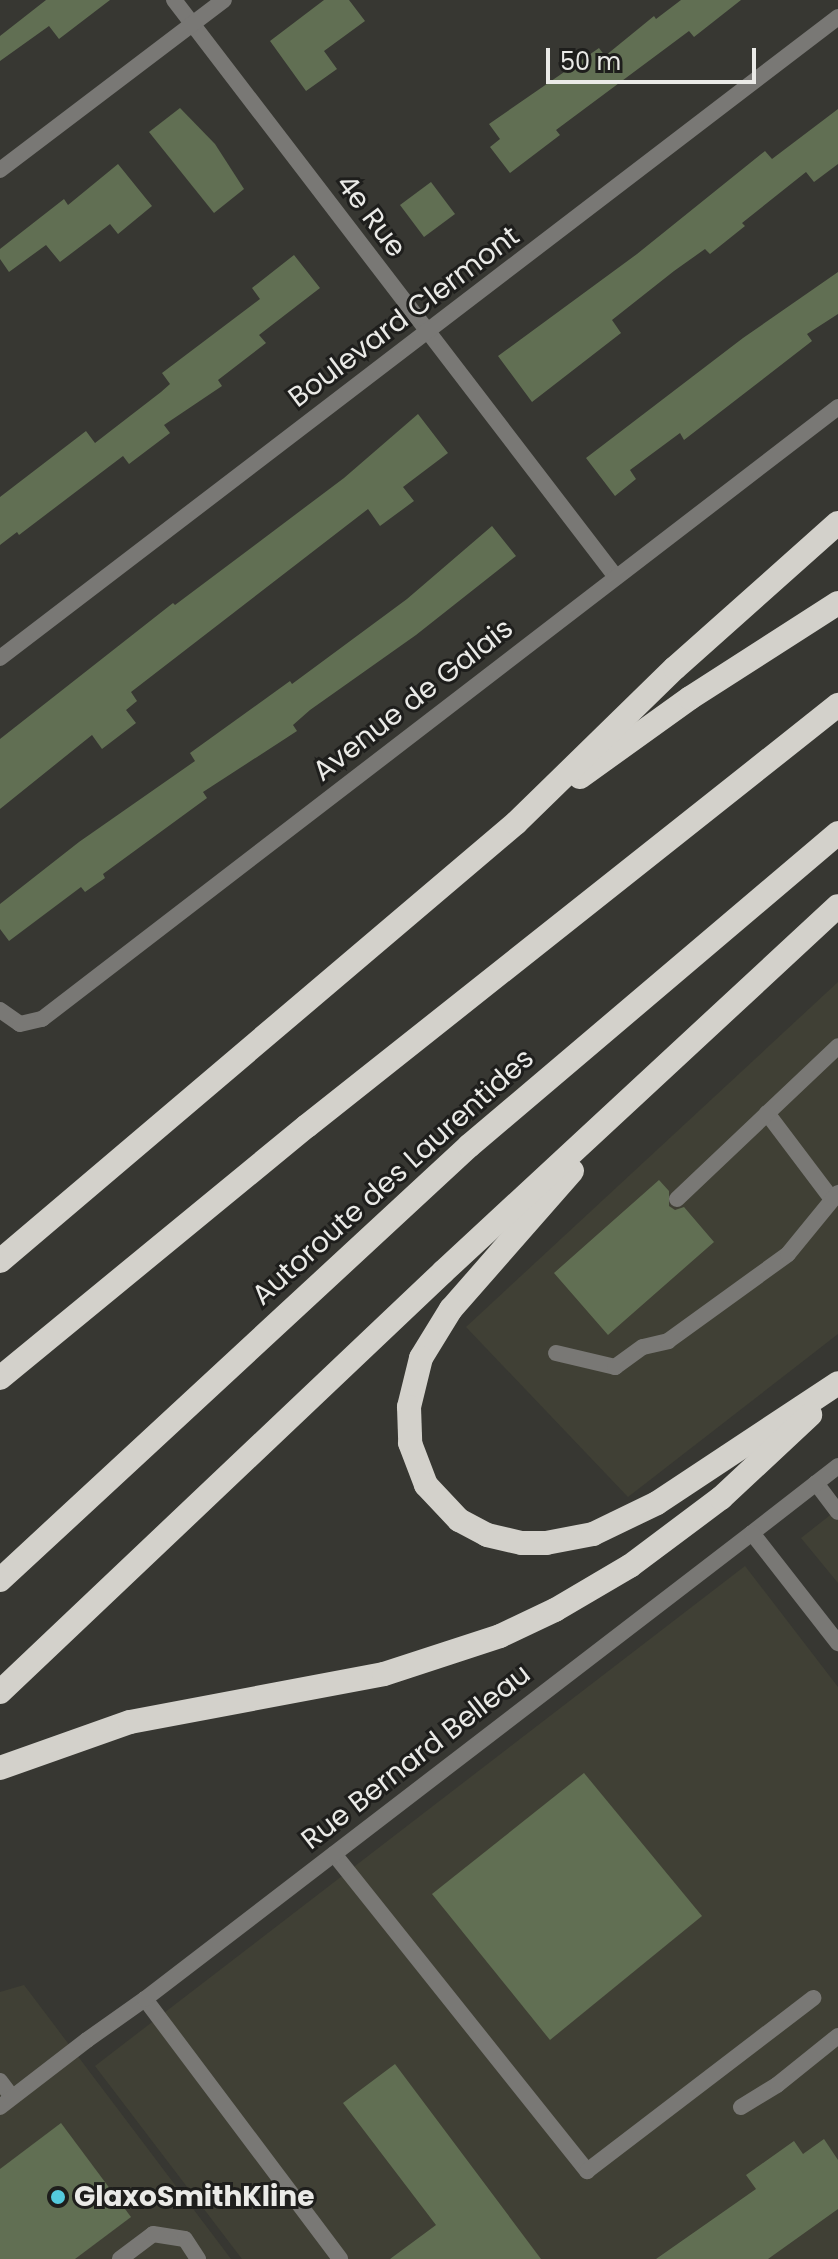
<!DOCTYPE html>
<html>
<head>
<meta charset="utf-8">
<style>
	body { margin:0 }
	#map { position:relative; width:838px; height:2259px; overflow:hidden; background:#373732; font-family:Poppins,sans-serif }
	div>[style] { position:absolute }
	.built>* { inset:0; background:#404035 }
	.building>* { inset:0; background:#616f53 }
	.service>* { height:16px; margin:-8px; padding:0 8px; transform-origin:8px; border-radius:8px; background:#797875 }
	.minor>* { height:16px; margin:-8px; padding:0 8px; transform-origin:8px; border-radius:8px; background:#797875 }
	.tertiary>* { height:16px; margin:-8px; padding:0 8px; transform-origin:8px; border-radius:8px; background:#797875 }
	.motorway>* { height:24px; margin:-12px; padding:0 12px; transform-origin:12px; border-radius:12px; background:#d3d1cb }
	.dots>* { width:22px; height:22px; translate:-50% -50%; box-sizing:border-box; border:4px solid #1e1e1c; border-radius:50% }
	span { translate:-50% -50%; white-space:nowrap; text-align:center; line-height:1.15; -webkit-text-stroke:6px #1e1e1c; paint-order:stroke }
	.street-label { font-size:28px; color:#eaeae7 }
	.poi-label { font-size:28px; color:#eaeae7; font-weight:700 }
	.left { translate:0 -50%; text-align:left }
	.scale { position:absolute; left:546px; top:48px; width:210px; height:36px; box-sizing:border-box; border:4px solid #eaeae7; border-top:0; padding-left:10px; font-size:24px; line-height:28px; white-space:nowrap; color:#eaeae7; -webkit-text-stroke:6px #1e1e1c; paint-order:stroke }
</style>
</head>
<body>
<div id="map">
	<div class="built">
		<i style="clip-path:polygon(838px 982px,838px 1334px,628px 1497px,466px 1327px)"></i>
		<i style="clip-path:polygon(838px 1509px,838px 1583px,801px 1538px)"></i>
		<i style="clip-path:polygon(745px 1566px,838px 1687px,838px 2259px,242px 2259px,95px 2066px)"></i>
		<i style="clip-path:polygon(24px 1985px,231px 2259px,0 2259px,0 1992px)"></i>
	</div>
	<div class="building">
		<i style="clip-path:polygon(46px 0,110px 0,59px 39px,49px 26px,0 61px,0 36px)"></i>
		<i style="clip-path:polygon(324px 0,349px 0,365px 21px,324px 51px,337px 69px,306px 91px,270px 41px)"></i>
		<i style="clip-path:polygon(681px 0,741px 0,694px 37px,689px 31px,556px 130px,560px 135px,510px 173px,490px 147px,500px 139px,489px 124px,599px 48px,605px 56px,654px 16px,656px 19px)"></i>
		<i style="clip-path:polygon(180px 108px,215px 144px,244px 189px,214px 213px,149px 132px)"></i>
		<i style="clip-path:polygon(838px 109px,838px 164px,814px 182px,806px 172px,742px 223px,745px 226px,710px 254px,705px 249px,674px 271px,612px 320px,621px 333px,532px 402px,498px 356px,637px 254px,765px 151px,772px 159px)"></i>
		<i style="clip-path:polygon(118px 164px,152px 206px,118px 234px,110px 224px,60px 262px,46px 245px,9px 272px,0 259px,0 249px,64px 199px,68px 205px)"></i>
		<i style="clip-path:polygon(431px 182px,455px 214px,424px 237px,400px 205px)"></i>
		<i style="clip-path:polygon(294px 255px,320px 288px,259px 335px,266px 343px,218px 380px,222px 386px,164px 425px,170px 433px,129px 464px,123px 456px,19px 535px,17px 532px,0 545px,0 497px,86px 431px,95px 443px,161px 392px,170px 384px,162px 373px,260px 299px,252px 288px)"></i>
		<i style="clip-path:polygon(838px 272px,838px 314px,807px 334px,812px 341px,684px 440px,680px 433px,630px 470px,636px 479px,615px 496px,586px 458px,743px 338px)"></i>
		<i style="clip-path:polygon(418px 414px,448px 453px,403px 487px,414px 501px,380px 526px,368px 509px,131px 692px,137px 701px,126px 710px,136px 723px,102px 749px,92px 735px,0 809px,0 739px,173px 603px,175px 605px,344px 478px)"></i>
		<i style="clip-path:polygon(492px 526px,516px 556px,416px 635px,310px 710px,293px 725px,297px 731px,203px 792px,207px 798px,103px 874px,105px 878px,85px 892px,81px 887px,9px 941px,0 929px,0 904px,79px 842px,195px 761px,190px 753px,290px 681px,292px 684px,407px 599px)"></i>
		<i style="clip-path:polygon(659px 1180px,669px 1191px,669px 1206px,675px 1210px,684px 1207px,714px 1242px,608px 1335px,554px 1273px)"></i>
		<i style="clip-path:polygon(584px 1773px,702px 1916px,550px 2040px,432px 1894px)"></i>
		<i style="clip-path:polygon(395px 2064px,541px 2259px,390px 2259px,436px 2225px,343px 2103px)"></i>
		<i style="clip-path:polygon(61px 2123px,131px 2217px,75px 2259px,0 2259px,0 2169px)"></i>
		<i style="clip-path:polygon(824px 2139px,838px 2160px,838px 2209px,768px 2259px,656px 2259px,756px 2189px,746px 2175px,794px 2141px,803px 2154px)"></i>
	</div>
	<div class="service">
		<i style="left:767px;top:1113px;width:106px;rotate:53deg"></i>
		<i style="left:677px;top:1199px;width:222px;rotate:-43.5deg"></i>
		<i style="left:556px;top:1353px;width:61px;rotate:13.3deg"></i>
		<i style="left:615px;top:1367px;width:34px;rotate:-36deg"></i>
		<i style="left:643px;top:1347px;width:26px;rotate:-13deg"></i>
		<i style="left:668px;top:1341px;width:148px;rotate:-35.9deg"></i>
		<i style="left:788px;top:1254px;width:79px;rotate:-50.7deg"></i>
		<i style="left:816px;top:1483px;width:36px;rotate:53deg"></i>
		<i style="left:752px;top:1533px;width:109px;rotate:-37.9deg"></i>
		<i style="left:334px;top:1854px;width:406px;rotate:51.4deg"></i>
		<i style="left:587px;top:2171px;width:285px;rotate:-37.4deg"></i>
		<i style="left:145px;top:1999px;width:325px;rotate:53.1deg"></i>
		<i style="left:0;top:2081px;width:20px;rotate:53deg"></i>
		<i style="left:0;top:2107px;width:110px;rotate:-37.6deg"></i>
		<i style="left:741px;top:2107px;width:42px;rotate:-31.4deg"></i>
		<i style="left:777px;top:2085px;width:78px;rotate:-38.8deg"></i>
		<i style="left:120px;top:2259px;width:41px;rotate:-37.1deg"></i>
		<i style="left:153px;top:2234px;width:32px;rotate:9deg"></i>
		<i style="left:185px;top:2239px;width:24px;rotate:57deg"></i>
	</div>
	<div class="minor">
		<i style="left:174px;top:0;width:727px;rotate:52.55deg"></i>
		<i style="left:0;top:170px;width:281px;rotate:-37.2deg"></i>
		<i style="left:0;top:1010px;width:24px;rotate:35deg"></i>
		<i style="left:20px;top:1024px;width:23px;rotate:-13deg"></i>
		<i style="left:42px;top:1019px;width:1004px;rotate:-37.55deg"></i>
		<i style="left:87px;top:2040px;width:71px;rotate:-35.3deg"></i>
		<i style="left:145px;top:1999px;width:765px;rotate:-37.51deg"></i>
		<i style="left:752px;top:1533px;width:140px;rotate:52deg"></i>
	</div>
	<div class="tertiary">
		<i style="left:0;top:658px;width:1055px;rotate:-37.41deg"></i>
	</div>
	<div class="motorway">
		<i style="left:580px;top:777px;width:135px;rotate:-35.7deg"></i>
		<i style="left:690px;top:698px;width:176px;rotate:-32.7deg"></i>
		<i style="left:572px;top:1171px;width:184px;rotate:131.2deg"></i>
		<i style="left:451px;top:1309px;width:57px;rotate:121.5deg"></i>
		<i style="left:421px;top:1358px;width:50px;rotate:103.8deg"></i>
		<i style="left:409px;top:1407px;width:36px;rotate:88deg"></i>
		<i style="left:410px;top:1443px;width:45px;rotate:69.1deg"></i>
		<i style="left:426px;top:1485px;width:48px;rotate:46.7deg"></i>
		<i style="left:459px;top:1520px;width:32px;rotate:28deg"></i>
		<i style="left:487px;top:1535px;width:36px;rotate:13deg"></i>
		<i style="left:522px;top:1543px;width:24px"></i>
		<i style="left:546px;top:1543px;width:48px;rotate:-10.8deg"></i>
		<i style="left:593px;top:1534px;width:71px;rotate:-25.8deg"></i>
		<i style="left:657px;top:1503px;width:217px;rotate:-33.5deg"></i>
		<i style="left:0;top:1261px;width:677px;rotate:-40.33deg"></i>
		<i style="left:516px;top:823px;width:222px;rotate:-44.3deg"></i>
		<i style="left:675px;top:668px;width:218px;rotate:-41.7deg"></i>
		<i style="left:0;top:1378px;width:397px;rotate:-39.4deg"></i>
		<i style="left:307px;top:1126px;width:678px;rotate:-38.41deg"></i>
		<i style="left:0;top:1580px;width:639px;rotate:-42.78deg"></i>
		<i style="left:469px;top:1146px;width:484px;rotate:-40.3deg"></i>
		<i style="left:0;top:1692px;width:610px;rotate:-43.47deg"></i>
		<i style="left:443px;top:1272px;width:538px;rotate:-42.82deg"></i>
		<i style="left:0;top:1768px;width:138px;rotate:-19.5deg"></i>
		<i style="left:130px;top:1722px;width:258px;rotate:-10.7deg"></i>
		<i style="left:384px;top:1674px;width:122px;rotate:-18.1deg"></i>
		<i style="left:500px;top:1636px;width:61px;rotate:-25.3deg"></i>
		<i style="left:555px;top:1610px;width:87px;rotate:-30.4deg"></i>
		<i style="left:630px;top:1566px;width:114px;rotate:-36.8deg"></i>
		<i style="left:721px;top:1498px;width:122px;rotate:-43deg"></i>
	</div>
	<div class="dots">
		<i style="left:58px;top:2197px;background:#54cadd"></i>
	</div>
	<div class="street-label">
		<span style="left:371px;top:216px;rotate:53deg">4e Rue</span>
		<span style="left:404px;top:317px;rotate:-37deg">Boulevard Clermont</span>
		<span style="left:413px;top:700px;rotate:-38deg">Avenue de Galais</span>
		<span style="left:393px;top:1177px;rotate:-42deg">Autoroute des Laurentides</span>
		<span style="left:416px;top:1757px;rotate:-38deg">Rue Bernard Belleau</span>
	</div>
	<div class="poi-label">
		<span class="left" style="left:74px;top:2197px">GlaxoSmithKline</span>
	</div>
	<div class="scale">50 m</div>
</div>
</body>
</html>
